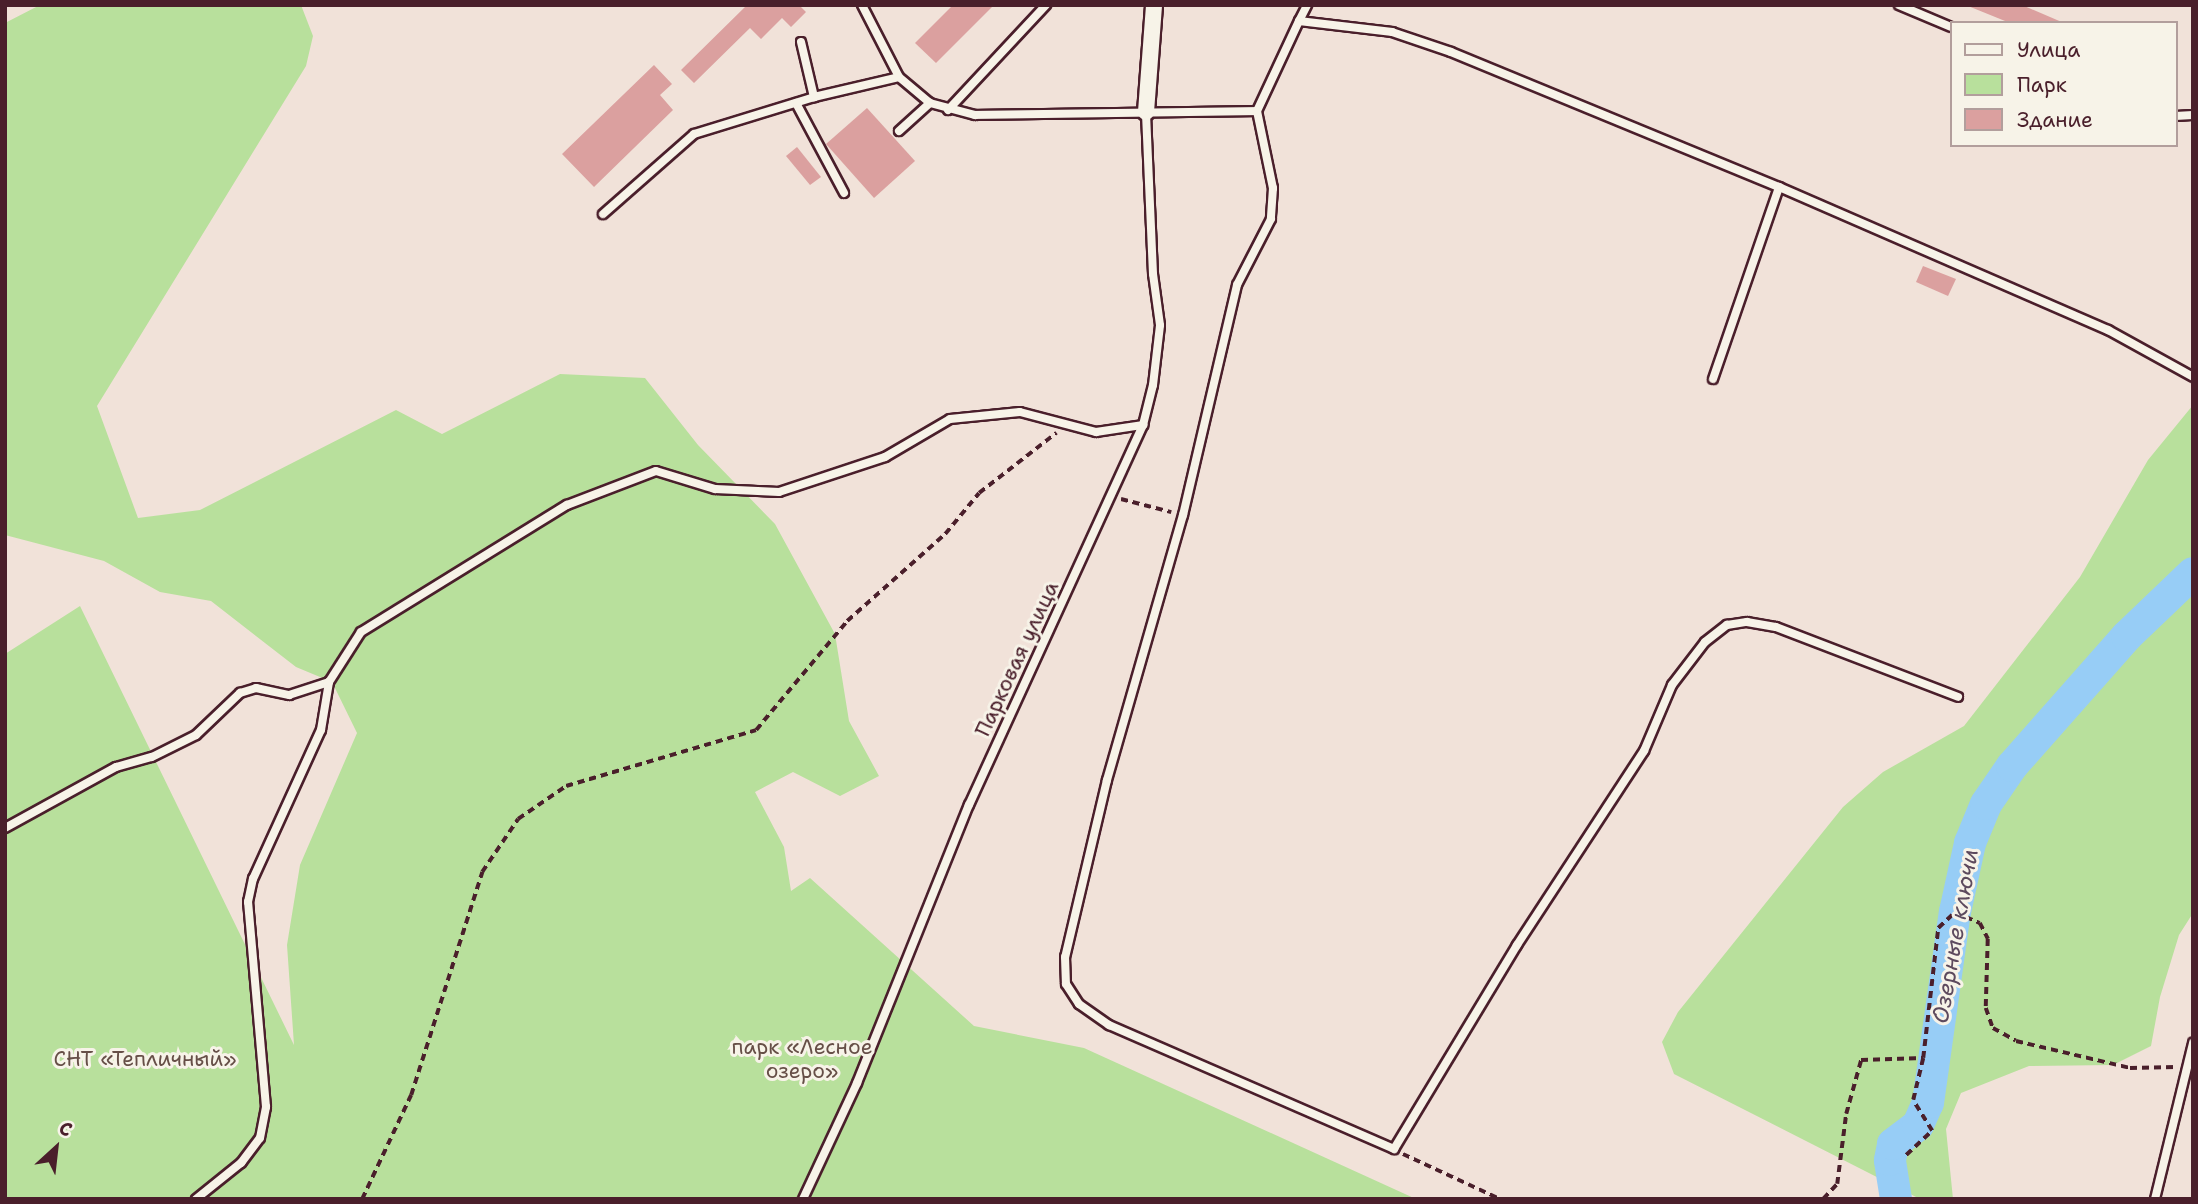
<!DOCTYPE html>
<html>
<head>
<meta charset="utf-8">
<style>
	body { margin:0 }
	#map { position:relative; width:2198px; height:1204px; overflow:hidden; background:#f1e2d9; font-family:"Shantell Sans",sans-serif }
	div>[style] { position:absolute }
	.green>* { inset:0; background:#b8e09c }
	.river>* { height:32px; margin:-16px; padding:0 16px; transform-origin:16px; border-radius:16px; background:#97cdf6 }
	.building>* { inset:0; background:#dba09f }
	.path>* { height:3.5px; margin-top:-1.75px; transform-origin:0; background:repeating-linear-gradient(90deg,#4a1f2b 0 7px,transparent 0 12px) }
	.roads { filter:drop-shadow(2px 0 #4a1f2b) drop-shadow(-2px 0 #4a1f2b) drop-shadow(0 2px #4a1f2b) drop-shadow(0 -2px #4a1f2b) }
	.service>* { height:8px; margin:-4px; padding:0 4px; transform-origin:4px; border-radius:4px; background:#f7f3e8 }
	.minor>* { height:16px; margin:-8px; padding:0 8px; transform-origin:8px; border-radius:8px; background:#f7f3e8 }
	span { translate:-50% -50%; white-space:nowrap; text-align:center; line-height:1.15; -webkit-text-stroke:6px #f7f3e8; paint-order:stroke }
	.street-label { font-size:21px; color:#4a1f2b }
	.park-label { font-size:21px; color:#664f47 }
	.water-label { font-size:23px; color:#5d4a5e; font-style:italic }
	.frame { position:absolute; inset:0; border:7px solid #4a1f2b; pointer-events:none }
	.legend { position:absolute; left:1950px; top:21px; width:228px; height:126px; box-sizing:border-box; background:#f7f3e8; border:2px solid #b29e9c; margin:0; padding:9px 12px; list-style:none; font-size:21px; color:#4a1f2b }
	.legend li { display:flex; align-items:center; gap:14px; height:35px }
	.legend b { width:35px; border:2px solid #b29e9c }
	.north { position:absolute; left:21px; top:1113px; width:70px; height:70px; -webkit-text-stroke:5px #f7f3e8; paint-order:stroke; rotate:27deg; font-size:19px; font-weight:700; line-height:28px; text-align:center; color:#4a1f2b }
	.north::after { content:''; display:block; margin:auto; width:24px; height:32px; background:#4a1f2b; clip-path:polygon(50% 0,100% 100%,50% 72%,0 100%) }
</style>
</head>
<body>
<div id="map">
	<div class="green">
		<i style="clip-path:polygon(40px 5px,301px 5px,313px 36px,306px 66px,97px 406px,138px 518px,200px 510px,396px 410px,442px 434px,560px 374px,645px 378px,698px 445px,775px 524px,835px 634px,849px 721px,879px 776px,840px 796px,793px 772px,755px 792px,784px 847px,791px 891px,810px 878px,974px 1026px,1084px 1048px,1416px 1199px,5px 1199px,5px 654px,80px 606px,294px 1045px,287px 945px,300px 865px,357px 733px,332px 682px,296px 667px,211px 601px,160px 592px,104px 561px,5px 535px,5px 23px)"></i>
		<i style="clip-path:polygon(2193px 405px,2193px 913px,2179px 935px,2160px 997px,2151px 1046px,2113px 1065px,2029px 1066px,1961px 1093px,1946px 1129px,1953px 1199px,1920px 1199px,1674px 1074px,1662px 1042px,1678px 1012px,1843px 807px,1883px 772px,1964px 726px,2080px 577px,2148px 460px)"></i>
	</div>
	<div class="river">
		<i style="left:1896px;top:1199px;width:39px;rotate:-99deg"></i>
		<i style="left:1890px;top:1160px;width:16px;rotate:-79deg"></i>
		<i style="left:1893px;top:1144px;width:31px;rotate:-37deg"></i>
		<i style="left:1918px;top:1125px;width:24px;rotate:-66deg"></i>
		<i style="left:1928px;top:1103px;width:193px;rotate:-82deg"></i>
		<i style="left:1955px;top:912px;width:71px;rotate:-77.7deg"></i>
		<i style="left:1970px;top:843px;width:42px;rotate:-67.7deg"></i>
		<i style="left:1986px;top:804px;width:46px;rotate:-55.6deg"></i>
		<i style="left:2012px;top:766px;width:174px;rotate:-48.5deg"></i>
		<i style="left:2127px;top:636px;width:91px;rotate:-43.7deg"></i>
	</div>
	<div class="building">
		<i style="clip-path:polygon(747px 5px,799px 5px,806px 12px,791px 27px,782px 18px,761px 39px,750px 28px,694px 83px,681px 70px)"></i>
		<i style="clip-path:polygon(953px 5px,994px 5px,936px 63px,915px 43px)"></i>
		<i style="clip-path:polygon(2022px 5px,2064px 23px,2010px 23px,1968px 6px)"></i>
		<i style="clip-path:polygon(654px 65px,672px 84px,660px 95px,673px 110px,594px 187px,562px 154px)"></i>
		<i style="clip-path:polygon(867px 108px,915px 161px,874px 198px,826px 144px)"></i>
		<i style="clip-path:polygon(797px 147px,821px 177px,810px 185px,786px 156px)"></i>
		<i style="clip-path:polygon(1923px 266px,1956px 279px,1948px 296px,1916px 282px)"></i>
	</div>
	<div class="path">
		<i style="left:1121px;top:499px;width:52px;rotate:14.6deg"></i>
		<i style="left:1403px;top:1154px;width:107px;rotate:24.9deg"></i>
		<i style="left:1906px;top:1155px;width:35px;rotate:-43deg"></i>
		<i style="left:1932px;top:1131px;width:36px;rotate:-122deg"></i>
		<i style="left:1913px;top:1100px;width:43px;rotate:-76.6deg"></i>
		<i style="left:362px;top:1199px;width:115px;rotate:-64.8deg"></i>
		<i style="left:411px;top:1095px;width:234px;rotate:-72.3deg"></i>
		<i style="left:482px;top:872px;width:64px;rotate:-55.8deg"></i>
		<i style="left:518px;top:819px;width:58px;rotate:-34.5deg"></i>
		<i style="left:566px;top:786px;width:198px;rotate:-16.4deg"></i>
		<i style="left:756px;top:730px;width:142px;rotate:-50.1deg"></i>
		<i style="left:847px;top:621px;width:131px;rotate:-41.6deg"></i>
		<i style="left:945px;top:534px;width:53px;rotate:-50.3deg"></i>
		<i style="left:979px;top:493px;width:98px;rotate:-37.9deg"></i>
		<i style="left:1823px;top:1199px;width:21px;rotate:-47deg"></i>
		<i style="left:1837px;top:1184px;width:71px;rotate:-82.7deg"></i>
		<i style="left:1846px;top:1114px;width:56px;rotate:-74.5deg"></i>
		<i style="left:1861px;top:1060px;width:62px;rotate:-1.8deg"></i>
		<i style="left:1923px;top:1058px;width:131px;rotate:-83.4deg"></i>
		<i style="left:1938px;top:928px;width:23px;rotate:-43deg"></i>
		<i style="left:1955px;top:912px;width:27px;rotate:24deg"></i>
		<i style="left:1980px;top:923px;width:18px;rotate:63deg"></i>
		<i style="left:1988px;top:939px;width:69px;rotate:91.7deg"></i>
		<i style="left:1986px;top:1008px;width:21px;rotate:71deg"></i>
		<i style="left:1993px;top:1028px;width:26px;rotate:29deg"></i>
		<i style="left:2016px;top:1041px;width:117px;rotate:13.3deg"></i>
		<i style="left:2130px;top:1068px;width:46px;rotate:-1.2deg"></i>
	</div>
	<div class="roads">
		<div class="service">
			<i style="left:862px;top:5px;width:81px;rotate:62.8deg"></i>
			<i style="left:899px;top:77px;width:40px;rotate:40deg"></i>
			<i style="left:930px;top:103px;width:47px;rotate:14.9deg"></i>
			<i style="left:975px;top:115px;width:282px;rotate:-0.8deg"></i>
			<i style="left:1257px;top:111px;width:99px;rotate:-65deg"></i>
			<i style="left:1299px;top:21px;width:94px;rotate:6.7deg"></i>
			<i style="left:1392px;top:32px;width:62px;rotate:18.7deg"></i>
			<i style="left:1451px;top:52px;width:355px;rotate:22.4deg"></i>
			<i style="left:1779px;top:187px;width:359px;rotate:23.5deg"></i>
			<i style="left:2108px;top:330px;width:97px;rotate:28.9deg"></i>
			<i style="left:1899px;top:5px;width:56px;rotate:22.9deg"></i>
			<i style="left:1299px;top:21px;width:18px;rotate:-63deg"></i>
			<i style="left:801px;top:42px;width:57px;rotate:76.7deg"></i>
			<i style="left:796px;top:103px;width:102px;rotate:61.9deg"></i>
			<i style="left:948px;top:110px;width:144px;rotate:-47deg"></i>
			<i style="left:1257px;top:111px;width:79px;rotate:78.3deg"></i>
			<i style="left:1273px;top:188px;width:31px;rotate:94deg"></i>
			<i style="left:1271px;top:219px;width:74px;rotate:117.3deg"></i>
			<i style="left:1237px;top:285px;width:236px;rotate:103.2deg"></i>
			<i style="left:1183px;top:515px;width:276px;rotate:106deg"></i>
			<i style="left:1107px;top:780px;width:182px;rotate:103.3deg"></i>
			<i style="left:1065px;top:957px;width:27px;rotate:88deg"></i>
			<i style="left:1066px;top:984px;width:24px;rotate:57deg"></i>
			<i style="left:1079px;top:1004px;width:37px;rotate:35deg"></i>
			<i style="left:1109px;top:1025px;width:311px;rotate:23.5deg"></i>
			<i style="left:1394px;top:1149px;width:238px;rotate:-58.9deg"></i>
			<i style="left:1517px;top:945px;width:232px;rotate:-56.8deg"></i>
			<i style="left:1644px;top:751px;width:72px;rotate:-67deg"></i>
			<i style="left:1672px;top:685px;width:54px;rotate:-52.5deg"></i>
			<i style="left:1705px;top:642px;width:28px;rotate:-38deg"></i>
			<i style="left:1727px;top:625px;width:20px;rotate:-9deg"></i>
			<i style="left:1747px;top:622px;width:29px;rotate:10deg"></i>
			<i style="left:1776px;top:627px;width:195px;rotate:21deg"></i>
			<i style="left:2175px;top:116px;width:18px;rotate:-3deg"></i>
			<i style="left:899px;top:131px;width:42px;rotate:-42.1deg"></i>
			<i style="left:603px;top:214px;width:121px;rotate:-41.3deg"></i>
			<i style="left:694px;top:134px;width:126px;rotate:-17.1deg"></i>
			<i style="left:814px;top:97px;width:87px;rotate:-13.2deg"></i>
			<i style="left:1713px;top:379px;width:203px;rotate:-71deg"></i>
			<i style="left:5px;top:828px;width:127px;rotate:-28.8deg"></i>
			<i style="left:116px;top:767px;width:37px;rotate:-16deg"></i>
			<i style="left:152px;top:757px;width:49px;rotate:-26.6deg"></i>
			<i style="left:196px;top:735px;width:61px;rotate:-43.7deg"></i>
			<i style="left:240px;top:693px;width:17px;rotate:-17deg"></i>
			<i style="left:256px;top:688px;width:34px;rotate:12deg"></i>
			<i style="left:289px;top:695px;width:42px;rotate:-18deg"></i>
			<i style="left:196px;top:1199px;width:58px;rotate:-38.7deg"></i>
			<i style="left:241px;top:1163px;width:31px;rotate:-53deg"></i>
			<i style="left:260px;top:1138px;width:32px;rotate:-79deg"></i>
			<i style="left:266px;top:1107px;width:206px;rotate:-95deg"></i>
			<i style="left:248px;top:902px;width:24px;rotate:-78deg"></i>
			<i style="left:253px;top:879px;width:164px;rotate:-65.5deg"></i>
			<i style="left:321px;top:730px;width:49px;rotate:-80.5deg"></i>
			<i style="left:329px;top:682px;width:59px;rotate:-57.4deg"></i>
			<i style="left:361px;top:632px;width:242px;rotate:-31.7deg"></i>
			<i style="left:567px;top:505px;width:95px;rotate:-20.9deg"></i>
			<i style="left:656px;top:471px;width:62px;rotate:17deg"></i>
			<i style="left:715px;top:489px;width:64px;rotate:2.7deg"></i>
			<i style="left:779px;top:492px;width:112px;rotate:-18.3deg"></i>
			<i style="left:885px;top:457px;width:75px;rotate:-30.3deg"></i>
			<i style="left:950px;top:419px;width:70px;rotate:-5.7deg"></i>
			<i style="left:1020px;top:412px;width:79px;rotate:14.7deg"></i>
			<i style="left:1096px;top:432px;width:48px;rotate:-8.5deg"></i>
			<i style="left:803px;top:1199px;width:128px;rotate:-65deg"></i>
			<i style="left:857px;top:1083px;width:300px;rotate:-68.1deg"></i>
			<i style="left:969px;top:805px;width:418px;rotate:-65.4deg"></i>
			<i style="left:1143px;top:425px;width:41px;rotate:-76deg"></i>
			<i style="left:1153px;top:385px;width:60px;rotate:-83.3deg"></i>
			<i style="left:1160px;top:325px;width:51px;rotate:-97.8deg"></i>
			<i style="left:1153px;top:274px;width:162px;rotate:-92.5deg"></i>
			<i style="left:2155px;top:1199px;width:161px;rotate:-76.3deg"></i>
		</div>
		<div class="minor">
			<i style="left:1146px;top:112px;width:107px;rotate:-85.7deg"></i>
		</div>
	</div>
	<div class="street-label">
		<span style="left:1017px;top:659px;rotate:-65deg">Парковая улица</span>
	</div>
	<div class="park-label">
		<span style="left:802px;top:1059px">парк «Лесное<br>озеро»</span>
		<span style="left:145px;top:1059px">СНТ «Тепличный»</span>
	</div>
	<div class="water-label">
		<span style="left:1955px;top:936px;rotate:-80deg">Озерные ключи</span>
	</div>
	<div class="frame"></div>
	<ul class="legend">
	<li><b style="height:9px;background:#f7f3e8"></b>Улица</li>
	<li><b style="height:19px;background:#b8e09c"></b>Парк</li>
	<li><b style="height:19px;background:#dba09f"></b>Здание</li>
	</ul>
	<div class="north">С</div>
</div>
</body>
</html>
